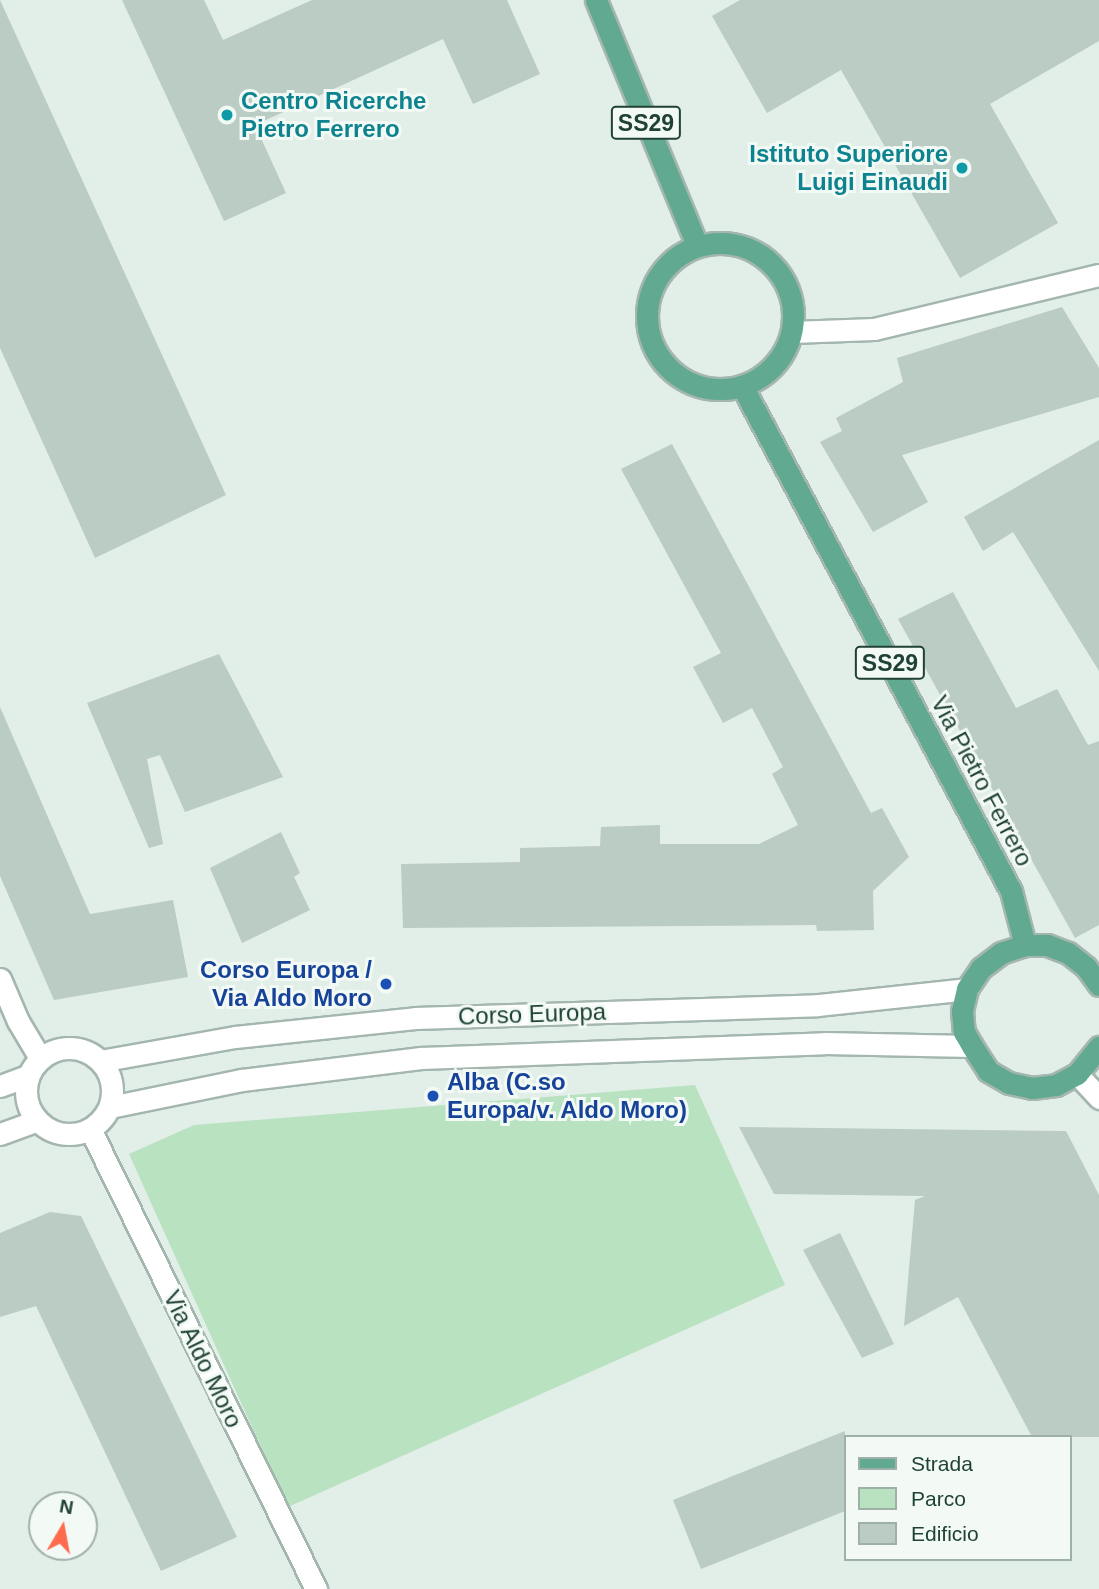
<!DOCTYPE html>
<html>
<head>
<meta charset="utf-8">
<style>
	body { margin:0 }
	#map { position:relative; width:1099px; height:1589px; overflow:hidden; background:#e2eee8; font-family:Helvetica,sans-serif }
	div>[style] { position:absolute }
	.green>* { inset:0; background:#b9e2c0 }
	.building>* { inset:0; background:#baccc3 }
	.roads { filter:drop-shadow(2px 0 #a4b7af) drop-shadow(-2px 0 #a4b7af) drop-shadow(0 2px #a4b7af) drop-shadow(0 -2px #a4b7af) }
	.minor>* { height:21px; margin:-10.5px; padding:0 10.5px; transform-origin:10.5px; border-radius:10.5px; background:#fff }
	.secondary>* { height:21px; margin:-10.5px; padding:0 10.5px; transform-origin:10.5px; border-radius:10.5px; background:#fff }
	.secondary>.ring { margin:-10.5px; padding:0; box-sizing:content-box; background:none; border:21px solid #fff; border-radius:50% }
	.primary>* { height:21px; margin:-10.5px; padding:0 10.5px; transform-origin:10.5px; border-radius:10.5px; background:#61a990 }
	.primary>.ring { margin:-10.5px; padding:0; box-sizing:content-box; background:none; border:21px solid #61a990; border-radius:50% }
	.dots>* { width:19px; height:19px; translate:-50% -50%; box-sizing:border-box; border:4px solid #f3faf6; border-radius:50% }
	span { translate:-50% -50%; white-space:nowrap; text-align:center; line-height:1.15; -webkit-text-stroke:6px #f3faf6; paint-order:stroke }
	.shield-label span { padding:2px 5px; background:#f3faf6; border:2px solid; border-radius:5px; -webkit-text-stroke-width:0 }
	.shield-label { font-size:23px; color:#204236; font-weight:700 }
	.culture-label { font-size:24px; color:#0d838f; font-weight:700 }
	.left { translate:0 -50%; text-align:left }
	.right { translate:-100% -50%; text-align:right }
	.street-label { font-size:24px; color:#204236 }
	.transit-label { font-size:24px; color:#164399; font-weight:700 }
	.legend { position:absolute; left:844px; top:1435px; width:228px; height:126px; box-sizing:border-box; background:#f3faf6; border:2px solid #9fb0a9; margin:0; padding:9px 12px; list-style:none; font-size:21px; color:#204236 }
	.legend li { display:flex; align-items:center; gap:14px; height:35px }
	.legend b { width:35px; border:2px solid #9fb0a9 }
	.north { position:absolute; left:28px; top:1491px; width:70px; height:70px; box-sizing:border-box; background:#f3faf6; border:2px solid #9fb0a9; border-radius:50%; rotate:10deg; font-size:19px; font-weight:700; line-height:28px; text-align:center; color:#204236 }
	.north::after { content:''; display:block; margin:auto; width:24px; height:32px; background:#ff6b4f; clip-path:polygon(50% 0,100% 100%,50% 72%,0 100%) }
</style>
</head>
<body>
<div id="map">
	<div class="green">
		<i style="clip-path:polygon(695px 1085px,785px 1285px,288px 1507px,129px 1154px,194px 1125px)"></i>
	</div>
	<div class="building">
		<i style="clip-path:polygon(0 0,226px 495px,95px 558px,0 348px)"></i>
		<i style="clip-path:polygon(122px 0,204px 0,223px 40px,312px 0,507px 0,540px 74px,473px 104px,443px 39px,255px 125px,286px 193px,224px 221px)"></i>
		<i style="clip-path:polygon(740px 0,1099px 0,1099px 41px,990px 104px,1058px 223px,960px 278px,841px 70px,767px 113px,712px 16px)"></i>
		<i style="clip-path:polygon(1062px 307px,1099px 368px,1099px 397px,902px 455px,928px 502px,873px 532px,820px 442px,842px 431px,836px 418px,903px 382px,897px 358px)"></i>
		<i style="clip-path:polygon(1099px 440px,1099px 671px,1013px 532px,983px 551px,964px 517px)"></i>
		<i style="clip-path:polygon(672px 444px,871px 813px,882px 808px,909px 857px,873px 891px,874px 930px,817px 931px,816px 925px,403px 928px,401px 864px,520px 862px,520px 848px,600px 846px,601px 827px,660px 825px,660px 844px,759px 844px,798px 825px,772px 774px,783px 767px,752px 708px,723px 723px,693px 667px,721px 653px,621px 469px)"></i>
		<i style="clip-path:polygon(953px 592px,1016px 708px,1057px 689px,1088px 745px,1099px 741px,1099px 925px,1075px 938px,898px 619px)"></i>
		<i style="clip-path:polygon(219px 654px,283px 777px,185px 812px,160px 755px,147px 759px,163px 844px,149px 848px,87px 703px)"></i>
		<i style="clip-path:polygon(0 707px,90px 914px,173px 900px,188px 977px,54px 1000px,0 876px)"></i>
		<i style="clip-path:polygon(281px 832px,300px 873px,294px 877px,310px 910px,242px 943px,210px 868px)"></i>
		<i style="clip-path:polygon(739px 1127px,1066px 1131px,1099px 1195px,1099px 1437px,1032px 1437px,958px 1297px,904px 1326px,915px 1200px,925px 1196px,774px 1194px)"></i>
		<i style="clip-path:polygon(50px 1212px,81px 1216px,237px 1537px,161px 1571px,36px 1306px,0 1317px,0 1233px)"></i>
		<i style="clip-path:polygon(840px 1233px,894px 1344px,862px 1358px,803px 1250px)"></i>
		<i style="clip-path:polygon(845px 1431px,845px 1511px,701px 1569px,673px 1500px)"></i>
	</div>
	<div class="roads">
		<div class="minor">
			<i style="left:792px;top:332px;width:82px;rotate:-2.1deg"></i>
			<i style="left:874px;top:329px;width:231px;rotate:-13.5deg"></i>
			<i style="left:0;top:979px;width:46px;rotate:66.8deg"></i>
			<i style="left:18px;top:1021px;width:43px;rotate:59.3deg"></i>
			<i style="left:1077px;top:1074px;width:33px;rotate:47deg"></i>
			<i style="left:90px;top:1129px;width:513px;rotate:63.83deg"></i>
		</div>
		<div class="secondary">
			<i class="ring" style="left:26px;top:1048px;width:65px;height:65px"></i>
			<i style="left:100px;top:1061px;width:137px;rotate:-10.1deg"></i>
			<i style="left:235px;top:1037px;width:181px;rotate:-6deg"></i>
			<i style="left:415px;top:1018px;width:403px;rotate:-1.8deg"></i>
			<i style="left:818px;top:1005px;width:150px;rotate:-6.1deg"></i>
			<i style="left:0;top:1086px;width:30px;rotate:-20deg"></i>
			<i style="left:110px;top:1107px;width:135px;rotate:-11.6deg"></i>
			<i style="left:242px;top:1080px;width:180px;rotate:-7deg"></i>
			<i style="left:421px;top:1058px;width:404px;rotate:-2.1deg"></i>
			<i style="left:825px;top:1043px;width:147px;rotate:1.2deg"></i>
			<i style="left:0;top:1134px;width:38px;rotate:-20deg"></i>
		</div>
		<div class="primary">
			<i style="left:596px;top:0;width:265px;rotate:67.6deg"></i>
			<i class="ring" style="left:647px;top:243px;width:125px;height:125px"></i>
			<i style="left:742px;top:386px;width:572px;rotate:61.96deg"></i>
			<i style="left:1011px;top:891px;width:56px;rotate:75.5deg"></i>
			<i style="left:1099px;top:985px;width:22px;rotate:-126deg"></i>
			<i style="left:1086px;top:967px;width:23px;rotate:-142deg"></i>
			<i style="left:1068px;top:953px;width:22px;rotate:-159deg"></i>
			<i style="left:1047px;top:945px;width:22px;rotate:180deg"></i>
			<i style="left:1025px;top:945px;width:25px;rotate:162deg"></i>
			<i style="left:1001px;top:953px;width:25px;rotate:143deg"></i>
			<i style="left:981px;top:968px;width:25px;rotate:124deg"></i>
			<i style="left:967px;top:989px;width:23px;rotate:103deg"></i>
			<i style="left:962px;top:1011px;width:21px;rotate:85deg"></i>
			<i style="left:964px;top:1032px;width:16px;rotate:60deg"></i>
			<i style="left:972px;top:1046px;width:30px;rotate:57deg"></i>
			<i style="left:988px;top:1071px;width:24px;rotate:30deg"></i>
			<i style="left:1009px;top:1083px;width:24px;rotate:12deg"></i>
			<i style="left:1032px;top:1088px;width:24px;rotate:-7deg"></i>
			<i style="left:1056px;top:1085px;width:24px;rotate:-28deg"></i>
			<i style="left:1077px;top:1074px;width:35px;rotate:-51deg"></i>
		</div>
	</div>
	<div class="dots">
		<i style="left:227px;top:115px;background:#0f9aa8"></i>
		<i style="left:962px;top:168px;background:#0f9aa8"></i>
		<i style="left:386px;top:984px;background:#1a4fb4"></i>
		<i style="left:433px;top:1096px;background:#1a4fb4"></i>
	</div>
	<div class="shield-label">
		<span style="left:646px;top:123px">SS29</span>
		<span style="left:890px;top:663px">SS29</span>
	</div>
	<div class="culture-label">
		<span class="left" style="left:241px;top:115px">Centro Ricerche<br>Pietro Ferrero</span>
		<span class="right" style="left:948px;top:168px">Istituto Superiore<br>Luigi Einaudi</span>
	</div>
	<div class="street-label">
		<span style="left:982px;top:781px;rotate:62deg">Via Pietro Ferrero</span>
		<span style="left:532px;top:1014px;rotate:-2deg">Corso Europa</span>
		<span style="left:203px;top:1359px;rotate:64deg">Via Aldo Moro</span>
	</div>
	<div class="transit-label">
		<span class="right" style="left:372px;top:984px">Corso Europa /<br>Via Aldo Moro</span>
		<span class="left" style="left:447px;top:1096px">Alba (C.so<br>Europa/v. Aldo Moro)</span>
	</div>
	<ul class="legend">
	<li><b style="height:9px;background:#61a990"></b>Strada</li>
	<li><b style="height:19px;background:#b9e2c0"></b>Parco</li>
	<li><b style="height:19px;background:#baccc3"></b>Edificio</li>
	</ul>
	<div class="north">N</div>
</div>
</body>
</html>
